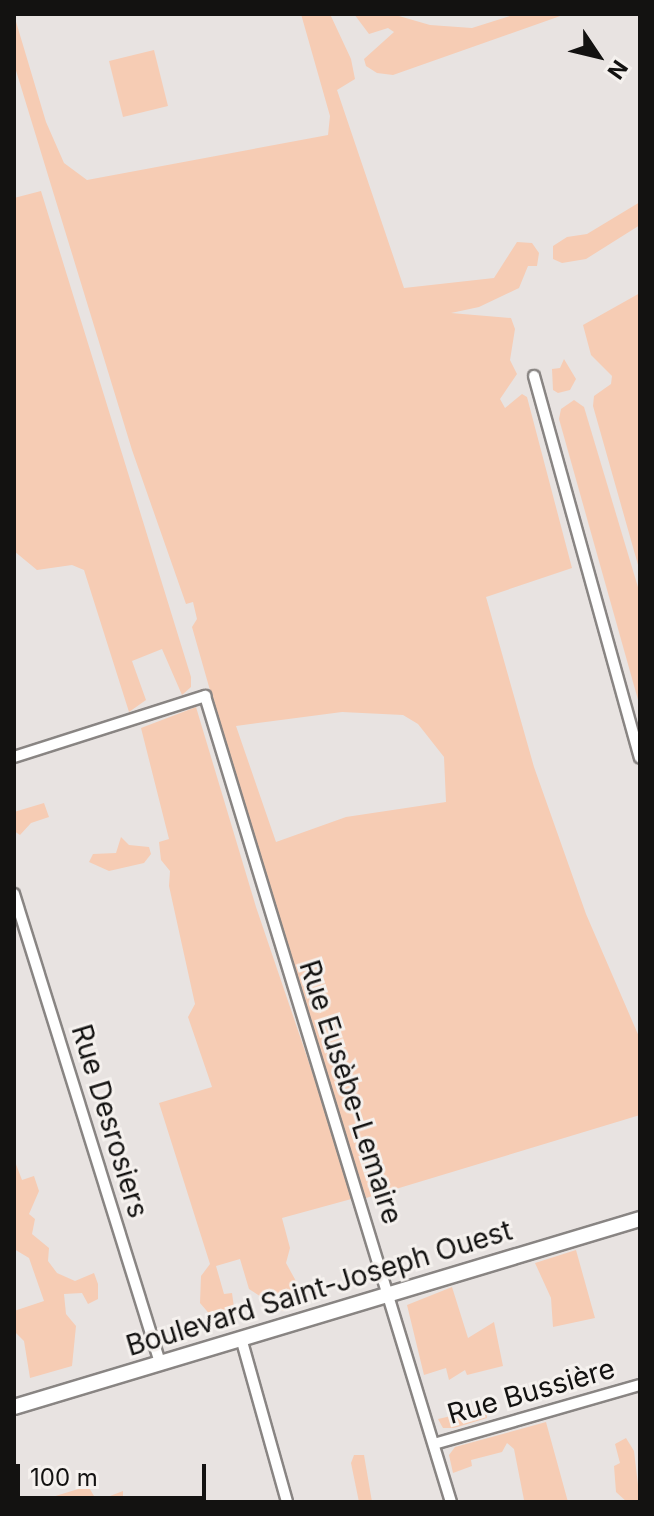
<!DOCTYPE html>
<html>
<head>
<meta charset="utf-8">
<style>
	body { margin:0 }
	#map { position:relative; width:654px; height:1516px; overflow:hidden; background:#e8e3e1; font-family:Inter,sans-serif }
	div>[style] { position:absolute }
	.green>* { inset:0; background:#f6ccb4 }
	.roads { filter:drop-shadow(2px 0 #898583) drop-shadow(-2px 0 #898583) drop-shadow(0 2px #898583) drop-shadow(0 -2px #898583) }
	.street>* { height:10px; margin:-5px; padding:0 5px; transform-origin:5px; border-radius:5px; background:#fff }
	.secondary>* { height:14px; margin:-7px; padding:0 7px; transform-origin:7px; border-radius:7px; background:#fff }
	span { translate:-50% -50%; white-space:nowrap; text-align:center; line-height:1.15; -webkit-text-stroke:6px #f5f1ee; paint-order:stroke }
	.street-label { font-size:28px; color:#131211 }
	.frame { position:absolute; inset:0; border:16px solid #131211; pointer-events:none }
	.north { position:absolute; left:558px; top:16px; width:80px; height:80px; -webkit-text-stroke:6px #f5f1ee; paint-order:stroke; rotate:125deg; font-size:22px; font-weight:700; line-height:32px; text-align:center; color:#131211 }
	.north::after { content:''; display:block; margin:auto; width:28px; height:36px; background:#131211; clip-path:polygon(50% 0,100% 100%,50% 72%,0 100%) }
	.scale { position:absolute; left:16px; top:1464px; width:190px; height:36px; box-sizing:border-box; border:4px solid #131211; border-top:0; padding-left:10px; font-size:24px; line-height:28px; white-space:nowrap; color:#131211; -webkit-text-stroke:6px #f5f1ee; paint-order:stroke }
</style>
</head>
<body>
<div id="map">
	<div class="green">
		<i style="clip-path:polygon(evenodd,301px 14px,330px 14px,351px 59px,355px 79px,337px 90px,404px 288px,494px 278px,517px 242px,532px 243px,539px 253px,537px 266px,528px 266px,519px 288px,479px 307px,451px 313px,511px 318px,515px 329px,510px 360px,517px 374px,500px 399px,505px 408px,522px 394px,527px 397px,572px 568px,486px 597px,534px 767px,586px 914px,640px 1039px,640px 1115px,366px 1198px,258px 859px,192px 627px,197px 619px,193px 602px,186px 604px,132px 450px,14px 64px,14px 15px,46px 122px,64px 163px,87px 180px,328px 135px,330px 116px,301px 14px,342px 712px,403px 715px,418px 724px,444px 757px,446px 802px,346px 817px,276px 842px,236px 726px,342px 712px)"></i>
		<i style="clip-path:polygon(354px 14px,392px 14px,430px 25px,472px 28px,516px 14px,566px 14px,393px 75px,377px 73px,366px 66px,364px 59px,394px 32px,388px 28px,369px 34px)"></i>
		<i style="clip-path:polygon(154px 50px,168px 106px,123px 117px,109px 61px)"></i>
		<i style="clip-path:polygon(41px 191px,191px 677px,191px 687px,182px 695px,162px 649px,132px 661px,146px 700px,129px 712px,84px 570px,72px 565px,37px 570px,14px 551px,14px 198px)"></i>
		<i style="clip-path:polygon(640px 202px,640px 225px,586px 259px,562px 263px,553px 259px,553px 246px,567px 237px,587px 234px)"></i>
		<i style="clip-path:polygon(640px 293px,640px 572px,593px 406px,594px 396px,611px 384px,612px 376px,591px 355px,583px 325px)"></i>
		<i style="clip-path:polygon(564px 359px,576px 379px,570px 390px,558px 393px,553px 390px,552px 369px,560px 368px)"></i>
		<i style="clip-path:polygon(574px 400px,584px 407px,640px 594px,640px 707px,559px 419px,561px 409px)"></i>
		<i style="clip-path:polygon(196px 707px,256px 907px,355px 1198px,282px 1218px,290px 1248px,286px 1263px,308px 1303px,283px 1311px,249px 1289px,240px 1259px,216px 1266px,224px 1294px,232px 1293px,236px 1322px,225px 1329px,222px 1319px,212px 1317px,200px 1303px,201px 1276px,210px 1264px,159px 1103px,212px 1087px,188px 1017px,195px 1004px,169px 886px,170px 871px,161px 860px,159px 842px,169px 839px,141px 728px)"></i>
		<i style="clip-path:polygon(44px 803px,49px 817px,31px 823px,20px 835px,14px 831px,14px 812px)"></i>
		<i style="clip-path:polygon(121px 837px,129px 845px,149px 847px,151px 854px,144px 863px,109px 871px,89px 862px,93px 854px,116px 853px)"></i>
		<i style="clip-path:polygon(14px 1159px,22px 1180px,34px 1176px,39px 1191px,29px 1214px,35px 1219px,32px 1234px,49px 1248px,48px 1261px,57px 1273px,75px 1281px,94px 1273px,98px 1284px,98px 1299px,88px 1304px,82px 1293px,64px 1294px,66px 1314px,76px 1326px,72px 1366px,30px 1378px,24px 1341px,14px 1331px,14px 1311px,44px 1301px,29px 1258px,14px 1249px)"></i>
		<i style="clip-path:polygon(576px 1250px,595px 1318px,553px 1327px,551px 1298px,535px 1263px)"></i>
		<i style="clip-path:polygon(452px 1287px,468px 1338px,494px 1322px,503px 1366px,467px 1375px,465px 1370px,449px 1380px,446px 1368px,424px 1375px,407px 1305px)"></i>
		<i style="clip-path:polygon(486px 1408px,487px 1418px,454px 1428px,443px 1428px,438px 1419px)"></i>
		<i style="clip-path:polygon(546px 1422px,568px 1502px,524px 1500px,514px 1449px,507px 1443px,502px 1452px,471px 1460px,472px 1466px,453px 1473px,449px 1455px,455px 1447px)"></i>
		<i style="clip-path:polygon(626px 1438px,634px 1451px,640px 1502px,627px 1502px,616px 1492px,614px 1466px,620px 1463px,615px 1444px)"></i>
		<i style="clip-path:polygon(354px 1455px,364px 1455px,372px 1502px,359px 1502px,351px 1463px)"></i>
		<i style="clip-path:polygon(88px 1486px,97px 1501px,123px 1491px,123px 1502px,36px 1502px)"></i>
	</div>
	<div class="roads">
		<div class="street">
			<i style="left:534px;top:376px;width:396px;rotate:74.5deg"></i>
			<i style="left:14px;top:757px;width:201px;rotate:-17.7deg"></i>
			<i style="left:205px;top:696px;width:843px;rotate:73.03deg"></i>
			<i style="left:14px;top:894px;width:490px;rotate:72.7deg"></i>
			<i style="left:241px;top:1338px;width:170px;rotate:74.3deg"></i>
			<i style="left:434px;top:1444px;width:214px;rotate:-16deg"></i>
		</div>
		<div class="secondary">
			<i style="left:14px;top:1407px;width:654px;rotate:-16.72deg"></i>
		</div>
	</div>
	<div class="street-label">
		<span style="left:351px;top:1092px;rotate:72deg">Rue Eusèbe-Lemaire</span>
		<span style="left:110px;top:1121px;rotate:73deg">Rue Desrosiers</span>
		<span style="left:319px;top:1288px;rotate:-17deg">Boulevard Saint-Joseph Ouest</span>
		<span style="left:531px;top:1391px;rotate:-16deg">Rue Bussière</span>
	</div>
	<div class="frame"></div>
	<div class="north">N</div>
	<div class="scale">100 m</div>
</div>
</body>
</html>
